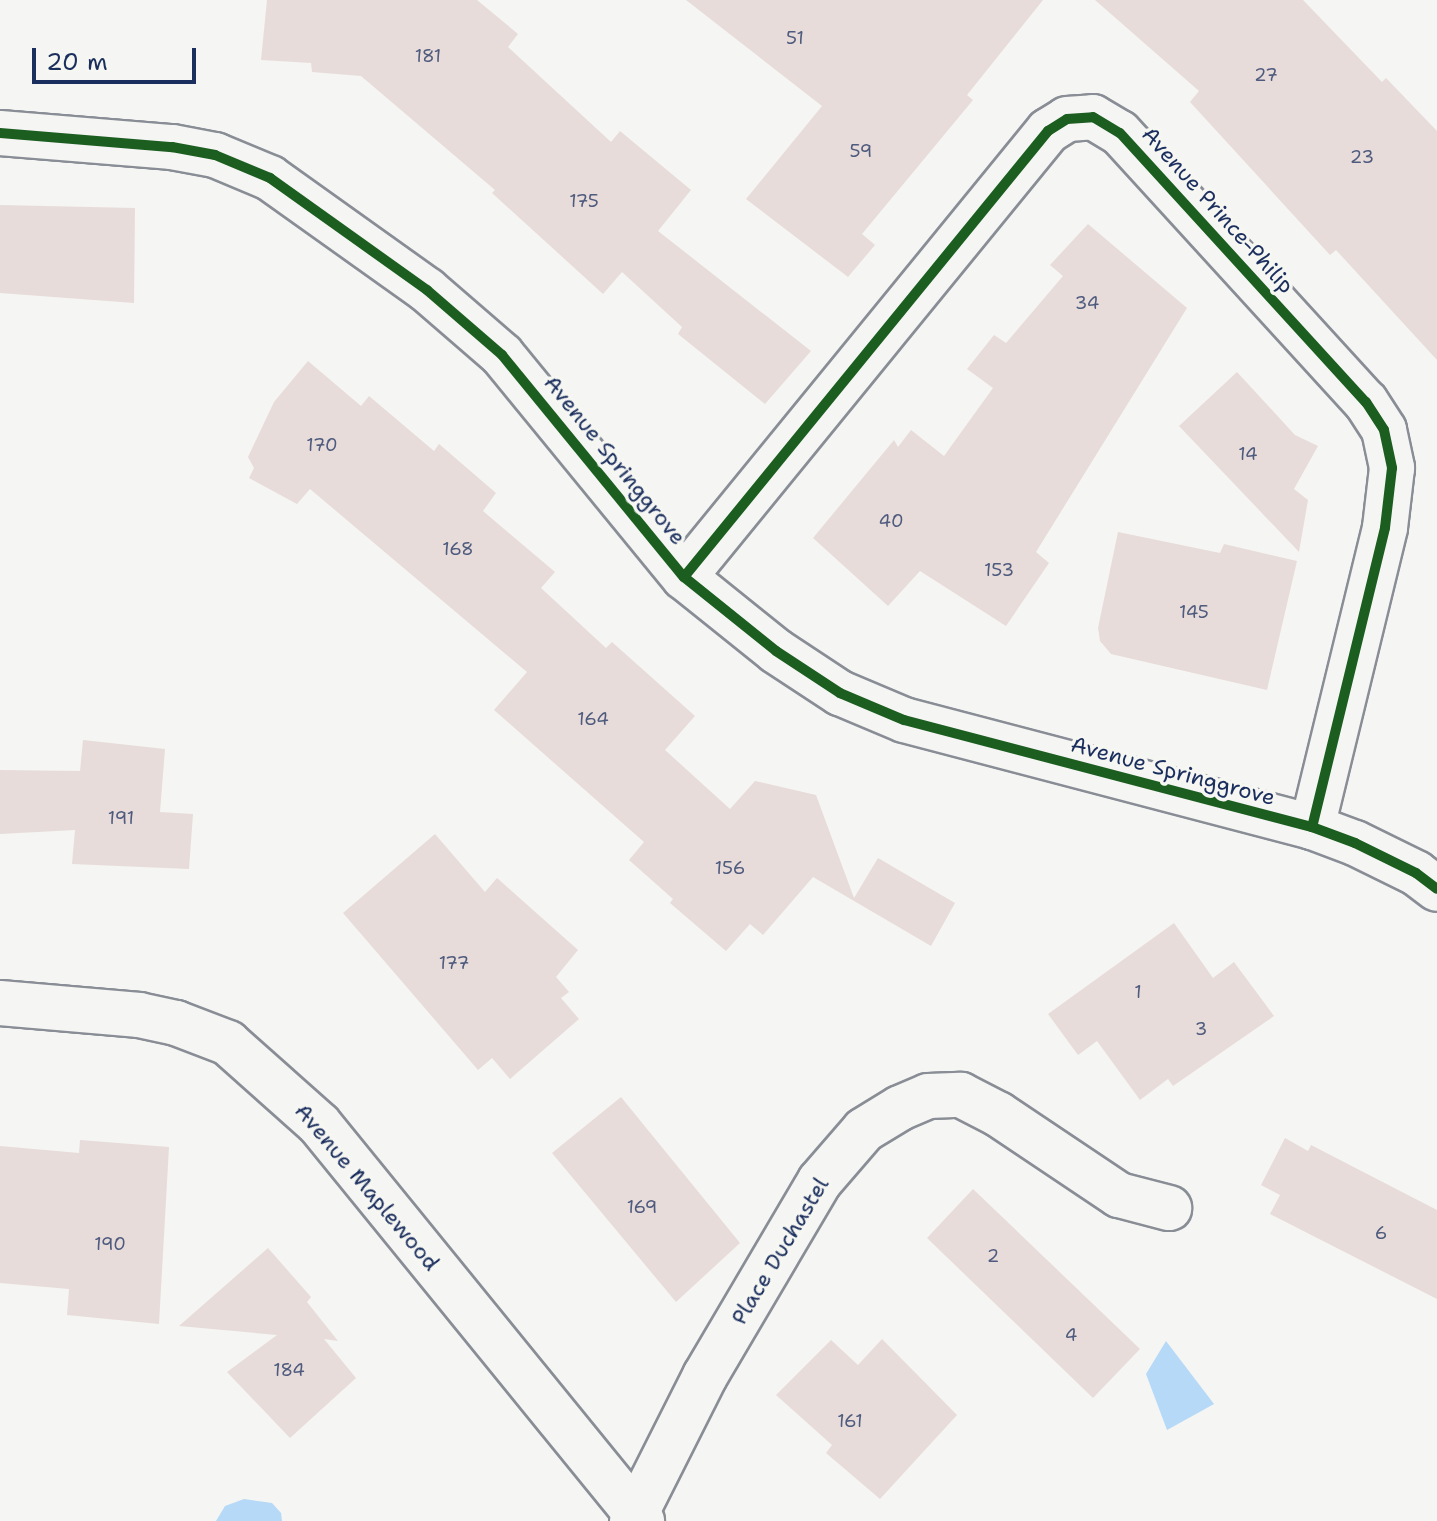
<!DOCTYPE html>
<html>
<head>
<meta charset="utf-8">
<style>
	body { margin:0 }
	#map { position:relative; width:1437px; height:1521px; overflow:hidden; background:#f5f5f3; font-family:"Shantell Sans",sans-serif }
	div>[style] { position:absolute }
	.water>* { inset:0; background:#b5d9f6 }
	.building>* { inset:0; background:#e7dcd9 }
	.roads { filter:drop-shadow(2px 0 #898d95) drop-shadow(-2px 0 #898d95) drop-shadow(0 2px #898d95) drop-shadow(0 -2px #898d95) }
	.minor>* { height:44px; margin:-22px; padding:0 22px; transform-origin:22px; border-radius:22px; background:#f5f5f3 }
	.cycleway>* { height:10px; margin:-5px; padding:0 5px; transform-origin:5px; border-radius:5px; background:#1b5e20 }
	span { translate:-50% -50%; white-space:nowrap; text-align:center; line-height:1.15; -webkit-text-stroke:7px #f6f6f2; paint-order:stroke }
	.number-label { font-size:18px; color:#4f5b7e }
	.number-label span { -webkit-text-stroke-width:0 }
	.street-label { font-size:22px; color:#1b2f5e }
	.scale { position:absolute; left:32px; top:48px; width:164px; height:36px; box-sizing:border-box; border:4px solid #1b2f5e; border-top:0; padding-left:10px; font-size:24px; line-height:28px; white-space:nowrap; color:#1b2f5e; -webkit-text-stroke:6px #f6f6f2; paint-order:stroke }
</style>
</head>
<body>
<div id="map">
	<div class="water">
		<i style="clip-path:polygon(1166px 1341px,1214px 1404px,1167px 1430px,1146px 1374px)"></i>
		<i style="clip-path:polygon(244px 1499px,272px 1503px,281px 1513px,282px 1521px,216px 1521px,225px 1506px)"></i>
	</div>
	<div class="building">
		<i style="clip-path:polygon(267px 0,477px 0,518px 34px,508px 47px,611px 142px,620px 131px,691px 190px,658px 231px,811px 351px,765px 404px,678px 334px,682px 327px,622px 272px,603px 294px,492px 193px,495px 190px,361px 76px,312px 72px,311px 63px,261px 60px)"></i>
		<i style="clip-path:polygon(686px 0,1043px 0,967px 95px,973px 100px,862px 234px,875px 245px,848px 277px,746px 199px,822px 106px)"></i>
		<i style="clip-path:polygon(1095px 0,1303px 0,1382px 82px,1386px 78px,1437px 131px,1437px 360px,1336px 250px,1330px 255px,1190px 102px,1199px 91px)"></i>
		<i style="clip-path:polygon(0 205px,135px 208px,134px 303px,0 293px)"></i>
		<i style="clip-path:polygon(1088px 224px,1187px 308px,1036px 552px,1049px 563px,1006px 626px,920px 571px,888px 606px,813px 538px,894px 440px,898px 447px,911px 430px,944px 456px,993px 388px,967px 369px,994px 335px,1006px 343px,1063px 276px,1050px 265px)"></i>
		<i style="clip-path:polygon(308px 361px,361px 406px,369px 396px,434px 451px,439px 444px,496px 493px,483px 511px,555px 572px,541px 588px,606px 648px,612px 642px,695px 716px,665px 750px,730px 809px,755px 781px,816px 795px,854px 898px,878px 858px,955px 903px,931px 946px,813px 877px,763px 935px,750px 924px,726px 951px,670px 903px,673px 899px,629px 860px,644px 842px,494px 710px,527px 672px,310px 489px,297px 504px,249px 478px,254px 468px,248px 457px,274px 402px)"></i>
		<i style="clip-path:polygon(1237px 372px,1295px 435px,1318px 446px,1294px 489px,1308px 500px,1299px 552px,1179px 426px)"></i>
		<i style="clip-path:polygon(1118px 532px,1220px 553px,1224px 544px,1297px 561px,1267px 690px,1111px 654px,1100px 641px,1098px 628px)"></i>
		<i style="clip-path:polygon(83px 740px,165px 749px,160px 812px,193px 814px,189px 869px,72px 864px,75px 830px,0 834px,0 770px,80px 771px)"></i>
		<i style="clip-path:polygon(435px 834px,485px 892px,497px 878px,578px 950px,556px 977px,569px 992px,561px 998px,579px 1019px,510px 1079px,492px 1058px,478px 1070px,343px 913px)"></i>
		<i style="clip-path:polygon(1174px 923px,1213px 978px,1234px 962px,1274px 1016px,1173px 1086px,1168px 1079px,1140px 1100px,1097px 1041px,1078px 1055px,1048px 1014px)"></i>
		<i style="clip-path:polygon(621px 1097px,740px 1243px,676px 1302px,552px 1153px)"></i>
		<i style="clip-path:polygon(1285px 1138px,1308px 1151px,1311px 1145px,1437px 1210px,1437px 1299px,1270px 1214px,1280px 1195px,1261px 1185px)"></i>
		<i style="clip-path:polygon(80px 1140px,169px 1147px,159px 1324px,67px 1315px,69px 1289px,0 1283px,0 1146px,79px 1153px)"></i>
		<i style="clip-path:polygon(973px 1189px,1140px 1349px,1093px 1398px,927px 1238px)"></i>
		<i style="clip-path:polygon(268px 1248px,311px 1297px,307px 1302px,338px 1341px,324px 1339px,356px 1378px,290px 1438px,227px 1372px,277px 1335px,179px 1326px)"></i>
		<i style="clip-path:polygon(882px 1339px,957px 1415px,880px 1499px,826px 1453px,832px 1445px,776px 1395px,831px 1340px,858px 1365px)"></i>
	</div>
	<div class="roads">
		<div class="minor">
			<i style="left:0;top:133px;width:173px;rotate:4.7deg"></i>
			<i style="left:172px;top:147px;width:44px;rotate:10.5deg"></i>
			<i style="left:215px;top:155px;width:60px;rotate:22.7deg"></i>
			<i style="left:270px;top:178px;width:193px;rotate:35.5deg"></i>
			<i style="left:427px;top:290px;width:99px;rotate:40.9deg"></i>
			<i style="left:502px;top:355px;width:287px;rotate:50.7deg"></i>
			<i style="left:684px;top:577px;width:118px;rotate:38.8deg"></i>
			<i style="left:776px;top:651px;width:77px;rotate:33.3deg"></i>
			<i style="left:840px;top:693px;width:69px;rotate:22.9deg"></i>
			<i style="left:904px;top:720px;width:422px;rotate:14.7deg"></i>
			<i style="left:1312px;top:827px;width:46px;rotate:20.4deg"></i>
			<i style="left:1355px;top:843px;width:68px;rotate:26.2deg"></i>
			<i style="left:1416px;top:873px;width:26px;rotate:37deg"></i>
			<i style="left:684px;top:577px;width:576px;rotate:-50.78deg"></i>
			<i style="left:1048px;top:131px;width:22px;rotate:-32deg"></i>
			<i style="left:1067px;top:119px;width:26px;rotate:-4deg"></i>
			<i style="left:1093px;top:117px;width:31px;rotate:31deg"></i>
			<i style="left:1120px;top:133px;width:365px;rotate:47.6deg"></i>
			<i style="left:1366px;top:402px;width:33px;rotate:57deg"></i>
			<i style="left:1384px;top:430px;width:39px;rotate:78deg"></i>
			<i style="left:1392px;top:468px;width:60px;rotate:96.7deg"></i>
			<i style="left:1385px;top:528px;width:308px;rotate:103.7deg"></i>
			<i style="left:0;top:1003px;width:140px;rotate:4.9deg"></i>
			<i style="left:139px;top:1015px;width:38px;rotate:12deg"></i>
			<i style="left:176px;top:1023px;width:56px;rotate:21deg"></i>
			<i style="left:228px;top:1043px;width:122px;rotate:41.7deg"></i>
			<i style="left:319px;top:1124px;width:512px;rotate:50.87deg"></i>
			<i style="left:632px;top:1521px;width:162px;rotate:-63.3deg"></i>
			<i style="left:705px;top:1376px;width:226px;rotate:-59.5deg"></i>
			<i style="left:820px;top:1181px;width:67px;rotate:-49.2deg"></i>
			<i style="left:864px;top:1130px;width:42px;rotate:-31.4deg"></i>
			<i style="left:900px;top:1108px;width:30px;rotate:-23deg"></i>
			<i style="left:928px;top:1096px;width:33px;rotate:-2deg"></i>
			<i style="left:961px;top:1095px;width:42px;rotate:27.2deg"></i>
			<i style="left:998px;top:1114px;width:146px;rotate:33.8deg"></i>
			<i style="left:1119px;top:1195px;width:52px;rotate:14.6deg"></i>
		</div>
	</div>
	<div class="cycleway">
		<i style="left:0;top:133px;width:173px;rotate:4.7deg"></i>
		<i style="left:172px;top:147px;width:44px;rotate:10.5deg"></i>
		<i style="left:215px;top:155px;width:60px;rotate:22.7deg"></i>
		<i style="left:270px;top:178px;width:193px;rotate:35.5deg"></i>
		<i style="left:427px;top:290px;width:99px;rotate:40.9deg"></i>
		<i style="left:502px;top:355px;width:287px;rotate:50.7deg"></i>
		<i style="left:684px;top:577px;width:118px;rotate:38.8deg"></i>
		<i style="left:776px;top:651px;width:77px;rotate:33.3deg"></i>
		<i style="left:840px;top:693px;width:69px;rotate:22.9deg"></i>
		<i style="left:904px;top:720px;width:422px;rotate:14.7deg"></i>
		<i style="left:1312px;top:827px;width:46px;rotate:20.4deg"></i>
		<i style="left:1355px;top:843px;width:68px;rotate:26.2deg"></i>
		<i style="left:1416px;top:873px;width:26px;rotate:37deg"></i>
		<i style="left:684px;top:577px;width:576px;rotate:-50.78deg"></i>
		<i style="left:1048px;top:131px;width:22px;rotate:-32deg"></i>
		<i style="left:1067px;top:119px;width:26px;rotate:-4deg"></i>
		<i style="left:1093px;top:117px;width:31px;rotate:31deg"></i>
		<i style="left:1120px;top:133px;width:365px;rotate:47.6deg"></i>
		<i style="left:1366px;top:402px;width:33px;rotate:57deg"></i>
		<i style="left:1384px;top:430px;width:39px;rotate:78deg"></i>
		<i style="left:1392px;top:468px;width:60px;rotate:96.7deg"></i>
		<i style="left:1385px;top:528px;width:308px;rotate:103.7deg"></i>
	</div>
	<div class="number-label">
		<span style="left:795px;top:38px">51</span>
		<span style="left:428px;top:56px">181</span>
		<span style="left:1266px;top:75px">27</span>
		<span style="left:861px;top:151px">59</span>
		<span style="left:1362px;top:157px">23</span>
		<span style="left:584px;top:201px">175</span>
		<span style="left:1087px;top:303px">34</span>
		<span style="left:322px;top:445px">170</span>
		<span style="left:1248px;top:454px">14</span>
		<span style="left:891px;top:521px">40</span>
		<span style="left:458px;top:549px">168</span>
		<span style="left:999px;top:570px">153</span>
		<span style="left:1194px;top:612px">145</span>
		<span style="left:593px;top:719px">164</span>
		<span style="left:121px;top:818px">191</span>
		<span style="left:730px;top:868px">156</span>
		<span style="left:454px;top:963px">177</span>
		<span style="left:1138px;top:992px">1</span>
		<span style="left:1201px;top:1029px">3</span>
		<span style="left:642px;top:1207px">169</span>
		<span style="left:1381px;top:1233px">6</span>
		<span style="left:110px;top:1244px">190</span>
		<span style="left:993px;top:1256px">2</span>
		<span style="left:1071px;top:1335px">4</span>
		<span style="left:289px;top:1370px">184</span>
		<span style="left:850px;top:1421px">161</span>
	</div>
	<div class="street-label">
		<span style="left:1218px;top:210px;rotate:48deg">Avenue Prince-Philip</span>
		<span style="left:615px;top:460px;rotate:51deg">Avenue Springgrove</span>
		<span style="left:1173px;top:771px;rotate:15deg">Avenue Springgrove</span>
		<span style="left:367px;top:1187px;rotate:50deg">Avenue Maplewood</span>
		<span style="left:780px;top:1251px;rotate:-59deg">Place Duchastel</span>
	</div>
	<div class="scale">20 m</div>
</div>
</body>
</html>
